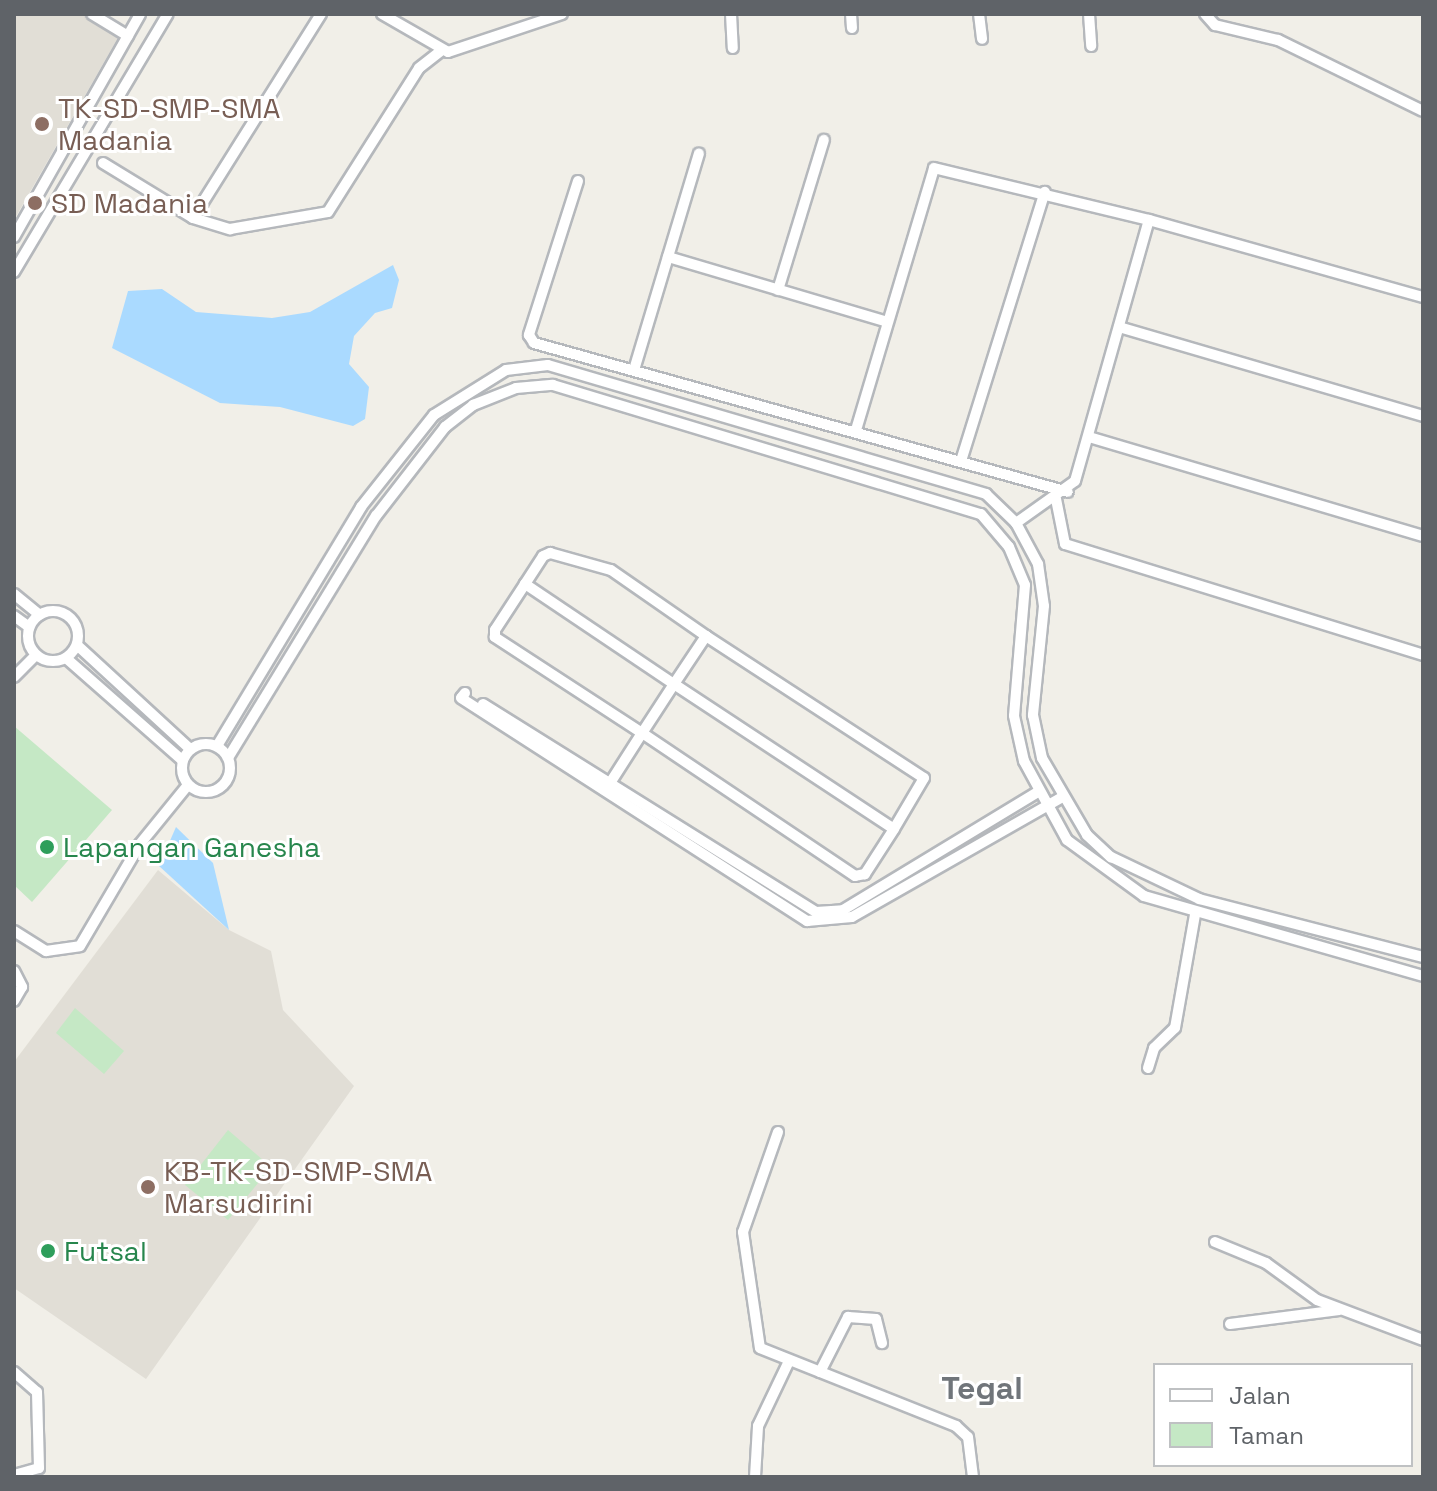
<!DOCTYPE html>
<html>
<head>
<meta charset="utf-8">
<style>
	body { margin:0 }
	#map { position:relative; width:1437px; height:1491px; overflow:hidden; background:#f1efe8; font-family:"Space Grotesk",sans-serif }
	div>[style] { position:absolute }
	.education>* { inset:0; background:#e1ded6 }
	.green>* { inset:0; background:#c5e8c5 }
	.water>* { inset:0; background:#aadaff }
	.roads { filter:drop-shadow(2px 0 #b5b8bc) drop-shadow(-2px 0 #b5b8bc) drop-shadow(0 2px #b5b8bc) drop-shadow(0 -2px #b5b8bc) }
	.minor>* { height:10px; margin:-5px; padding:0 5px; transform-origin:5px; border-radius:5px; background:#fff }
	.minor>.ring { margin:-5px; padding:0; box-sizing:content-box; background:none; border:10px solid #fff; border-radius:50% }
	.dots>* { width:22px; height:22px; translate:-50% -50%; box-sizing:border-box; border:4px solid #fff; border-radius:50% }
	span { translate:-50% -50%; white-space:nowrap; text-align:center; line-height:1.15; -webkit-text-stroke:6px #fff; paint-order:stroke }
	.education-label { font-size:28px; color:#785e54 }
	.left { translate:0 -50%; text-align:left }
	.leisure-label { font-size:28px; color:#27864d }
	.quarter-label { font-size:32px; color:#70757a; font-weight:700 }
	.frame { position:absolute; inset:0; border:16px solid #5f6368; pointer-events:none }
	.legend { position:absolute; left:1153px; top:1363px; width:260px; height:104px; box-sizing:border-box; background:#fff; border:2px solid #bfc1c3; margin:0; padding:10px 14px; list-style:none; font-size:24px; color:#5f6368 }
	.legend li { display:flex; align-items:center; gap:16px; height:40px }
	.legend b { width:40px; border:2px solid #bfc1c3 }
</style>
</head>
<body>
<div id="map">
	<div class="education">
		<i style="clip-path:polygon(14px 14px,102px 14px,124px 27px,14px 220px)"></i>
		<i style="clip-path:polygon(158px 870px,229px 930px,271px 951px,283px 1010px,354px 1086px,146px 1379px,14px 1288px,14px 1062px)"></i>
	</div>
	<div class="green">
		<i style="clip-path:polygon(14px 726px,112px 810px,32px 902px,14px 885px)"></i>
		<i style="clip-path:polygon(75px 1008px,124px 1051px,104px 1074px,56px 1033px)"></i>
		<i style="clip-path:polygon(228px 1130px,271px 1167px,228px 1220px,185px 1185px)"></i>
	</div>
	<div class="water">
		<i style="clip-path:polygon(393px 265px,399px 280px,392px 308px,375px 313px,354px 336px,349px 364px,369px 387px,365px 419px,353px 426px,280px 407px,220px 403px,112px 348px,128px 291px,162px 289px,196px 312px,272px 318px,310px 312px)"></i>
		<i style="clip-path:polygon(176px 827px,213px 863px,229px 930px,159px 866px)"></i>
	</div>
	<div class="roads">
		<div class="minor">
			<i style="left:92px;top:14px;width:42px;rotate:31.4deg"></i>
			<i style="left:382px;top:14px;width:76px;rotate:29.9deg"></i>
			<i style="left:448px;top:52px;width:120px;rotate:-18.4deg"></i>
			<i style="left:731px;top:14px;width:34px;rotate:87deg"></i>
			<i style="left:851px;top:14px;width:14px;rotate:86deg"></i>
			<i style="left:979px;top:14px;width:25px;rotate:83deg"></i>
			<i style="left:1089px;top:14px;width:32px;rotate:86deg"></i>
			<i style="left:1205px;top:14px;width:15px;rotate:48deg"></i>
			<i style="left:1215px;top:25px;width:65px;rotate:13.4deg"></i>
			<i style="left:1278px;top:40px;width:161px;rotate:26.1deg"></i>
			<i style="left:103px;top:163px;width:105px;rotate:31.4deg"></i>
			<i style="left:193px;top:218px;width:241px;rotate:-57.9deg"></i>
			<i style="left:578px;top:181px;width:162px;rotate:107.7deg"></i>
			<i style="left:529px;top:335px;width:9px;rotate:58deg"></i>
			<i style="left:534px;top:343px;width:554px;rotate:15.59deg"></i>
			<i style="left:193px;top:218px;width:39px;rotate:17deg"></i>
			<i style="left:230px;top:229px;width:99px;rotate:-9.8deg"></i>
			<i style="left:328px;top:212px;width:170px;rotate:-57.7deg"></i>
			<i style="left:419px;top:68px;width:28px;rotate:-38deg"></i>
			<i style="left:14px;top:237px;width:256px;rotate:-60.5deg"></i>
			<i style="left:668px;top:257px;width:225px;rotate:16.5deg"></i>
			<i style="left:14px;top:272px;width:300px;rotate:-59.2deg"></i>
			<i style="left:778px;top:290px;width:157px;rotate:-73deg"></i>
			<i style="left:1119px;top:327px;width:317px;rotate:16.3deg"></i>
			<i style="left:634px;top:370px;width:226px;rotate:-73.3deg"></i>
			<i style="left:856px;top:430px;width:273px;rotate:-73.4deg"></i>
			<i style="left:934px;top:168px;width:221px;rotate:13.6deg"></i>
			<i style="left:1089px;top:437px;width:348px;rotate:16.5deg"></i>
			<i style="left:961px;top:461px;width:282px;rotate:-72.7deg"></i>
			<i style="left:1056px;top:499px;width:46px;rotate:78.7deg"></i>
			<i style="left:1065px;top:544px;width:375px;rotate:17.2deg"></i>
			<i style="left:1016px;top:523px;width:72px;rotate:-35.4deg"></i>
			<i style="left:1075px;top:481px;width:271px;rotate:-74.2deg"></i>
			<i style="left:1149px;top:220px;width:285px;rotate:15.7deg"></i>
			<i style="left:525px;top:584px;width:179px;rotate:33.9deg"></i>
			<i style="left:674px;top:684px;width:263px;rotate:33.4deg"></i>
			<i style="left:894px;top:829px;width:54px;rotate:122.8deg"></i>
			<i style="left:865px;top:874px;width:10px;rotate:169deg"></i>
			<i style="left:855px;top:876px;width:257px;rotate:-146.1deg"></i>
			<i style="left:642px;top:733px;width:176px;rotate:-146.9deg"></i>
			<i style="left:495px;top:637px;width:7px;rotate:-90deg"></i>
			<i style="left:495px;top:630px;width:55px;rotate:-56.9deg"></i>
			<i style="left:525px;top:584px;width:33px;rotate:-57deg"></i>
			<i style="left:543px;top:556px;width:8px;rotate:-23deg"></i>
			<i style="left:550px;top:553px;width:63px;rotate:15.6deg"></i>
			<i style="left:611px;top:570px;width:116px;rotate:34.8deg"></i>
			<i style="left:706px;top:636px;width:58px;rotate:123.7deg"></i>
			<i style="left:674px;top:684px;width:59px;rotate:123.1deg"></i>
			<i style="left:642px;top:733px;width:59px;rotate:122.6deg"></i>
			<i style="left:610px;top:783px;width:9px;rotate:131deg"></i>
			<i style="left:14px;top:594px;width:33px;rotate:39deg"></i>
			<i class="ring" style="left:28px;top:611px;width:40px;height:40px"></i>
			<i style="left:14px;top:616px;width:19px;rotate:36deg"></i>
			<i style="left:706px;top:636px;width:260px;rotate:33.1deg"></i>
			<i style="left:924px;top:778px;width:59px;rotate:120.5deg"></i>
			<i style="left:77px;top:645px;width:154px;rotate:42.6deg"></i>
			<i style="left:66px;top:658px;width:154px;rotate:41.3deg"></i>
			<i style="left:14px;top:677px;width:31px;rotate:-45deg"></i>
			<i style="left:465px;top:693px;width:6px;rotate:129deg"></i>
			<i style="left:461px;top:698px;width:412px;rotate:32.8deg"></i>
			<i style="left:807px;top:921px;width:45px;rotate:-5.1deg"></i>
			<i style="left:852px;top:917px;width:241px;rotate:-29.7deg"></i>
			<i style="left:483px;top:704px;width:393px;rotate:32deg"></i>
			<i style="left:816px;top:912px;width:27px;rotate:-4deg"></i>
			<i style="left:843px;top:910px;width:228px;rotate:-31.2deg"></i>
			<i class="ring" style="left:182px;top:744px;width:38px;height:38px"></i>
			<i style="left:217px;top:746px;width:279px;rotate:-58.9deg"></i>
			<i style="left:361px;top:507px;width:117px;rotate:-51.6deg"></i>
			<i style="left:434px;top:415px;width:85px;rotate:-32deg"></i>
			<i style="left:506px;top:370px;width:42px;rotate:-6.8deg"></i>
			<i style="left:548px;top:365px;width:457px;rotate:16.4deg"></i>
			<i style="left:986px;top:494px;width:42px;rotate:44deg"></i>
			<i style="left:1016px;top:523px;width:47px;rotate:61.8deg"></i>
			<i style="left:1038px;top:564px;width:42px;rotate:81.9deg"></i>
			<i style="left:1044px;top:606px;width:110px;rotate:95.8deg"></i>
			<i style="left:1033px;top:715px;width:44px;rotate:78.2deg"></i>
			<i style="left:1042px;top:758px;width:89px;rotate:59.7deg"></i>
			<i style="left:1087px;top:835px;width:33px;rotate:43deg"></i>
			<i style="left:1111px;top:857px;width:98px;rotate:25.5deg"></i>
			<i style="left:1199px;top:899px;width:231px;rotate:14.5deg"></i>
			<i style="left:228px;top:758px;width:284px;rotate:-58.6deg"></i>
			<i style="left:376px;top:516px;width:113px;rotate:-52.2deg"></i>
			<i style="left:445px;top:427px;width:36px;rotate:-38deg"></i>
			<i style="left:473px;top:405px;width:46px;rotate:-21.6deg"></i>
			<i style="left:516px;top:388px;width:37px;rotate:-5deg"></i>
			<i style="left:553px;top:385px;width:447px;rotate:16.8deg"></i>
			<i style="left:981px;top:514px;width:43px;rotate:49.7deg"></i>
			<i style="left:1009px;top:547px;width:41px;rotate:67.2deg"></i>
			<i style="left:1025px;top:585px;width:131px;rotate:94.8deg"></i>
			<i style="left:1014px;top:716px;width:46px;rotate:77.5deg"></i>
			<i style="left:1024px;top:761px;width:90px;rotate:61.4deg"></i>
			<i style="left:1067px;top:840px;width:95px;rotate:36deg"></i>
			<i style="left:1144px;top:896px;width:290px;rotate:16deg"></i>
			<i style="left:14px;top:931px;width:38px;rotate:32deg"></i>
			<i style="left:46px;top:951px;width:34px;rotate:-8deg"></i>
			<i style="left:80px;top:946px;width:118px;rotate:-59.5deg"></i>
			<i style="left:140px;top:844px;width:76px;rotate:-50.9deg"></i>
			<i style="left:14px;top:971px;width:18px;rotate:63deg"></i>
			<i style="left:22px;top:987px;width:16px;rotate:120deg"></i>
			<i style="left:1148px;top:1068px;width:21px;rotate:-73deg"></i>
			<i style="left:1154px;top:1048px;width:29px;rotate:-44deg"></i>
			<i style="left:1175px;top:1028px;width:116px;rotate:-80deg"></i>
			<i style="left:778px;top:1132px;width:106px;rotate:109.3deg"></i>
			<i style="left:743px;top:1232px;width:117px;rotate:81.7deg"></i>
			<i style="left:760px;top:1348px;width:211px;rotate:21.7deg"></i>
			<i style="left:956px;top:1426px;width:16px;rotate:43deg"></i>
			<i style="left:968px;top:1437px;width:40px;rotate:82.9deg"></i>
			<i style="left:1215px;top:1242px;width:55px;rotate:22.4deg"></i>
			<i style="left:1266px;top:1263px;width:63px;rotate:36deg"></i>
			<i style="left:1317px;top:1300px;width:113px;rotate:20.7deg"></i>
			<i style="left:1230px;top:1324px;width:110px;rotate:-7.3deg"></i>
			<i style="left:14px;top:1372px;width:30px;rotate:41deg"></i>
			<i style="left:37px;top:1392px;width:76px;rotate:88.5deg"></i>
			<i style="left:39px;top:1468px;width:26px;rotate:164deg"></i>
			<i style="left:820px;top:1372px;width:62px;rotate:-63deg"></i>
			<i style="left:848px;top:1317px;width:28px;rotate:4deg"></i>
			<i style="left:876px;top:1319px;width:25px;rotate:76deg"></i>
			<i style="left:755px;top:1477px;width:51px;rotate:-86.6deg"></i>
			<i style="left:758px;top:1426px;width:70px;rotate:-64.5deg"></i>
		</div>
	</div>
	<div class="dots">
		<i style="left:42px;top:124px;background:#8d6e63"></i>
		<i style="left:35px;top:203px;background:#8d6e63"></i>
		<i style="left:47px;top:847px;background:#2e9e5b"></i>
		<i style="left:148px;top:1187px;background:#8d6e63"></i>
		<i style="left:48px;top:1251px;background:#2e9e5b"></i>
	</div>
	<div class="education-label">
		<span class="left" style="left:58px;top:124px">TK-SD-SMP-SMA<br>Madania</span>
		<span class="left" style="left:51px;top:203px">SD Madania</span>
		<span class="left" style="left:164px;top:1187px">KB-TK-SD-SMP-SMA<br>Marsudirini</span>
	</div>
	<div class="leisure-label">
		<span class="left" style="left:63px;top:847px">Lapangan Ganesha</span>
		<span class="left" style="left:64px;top:1251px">Futsal</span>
	</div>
	<div class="quarter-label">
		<span style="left:982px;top:1388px">Tegal</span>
	</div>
	<div class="frame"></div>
	<ul class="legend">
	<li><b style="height:10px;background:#fff"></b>Jalan</li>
	<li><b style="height:22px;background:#c5e8c5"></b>Taman</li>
	</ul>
</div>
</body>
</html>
